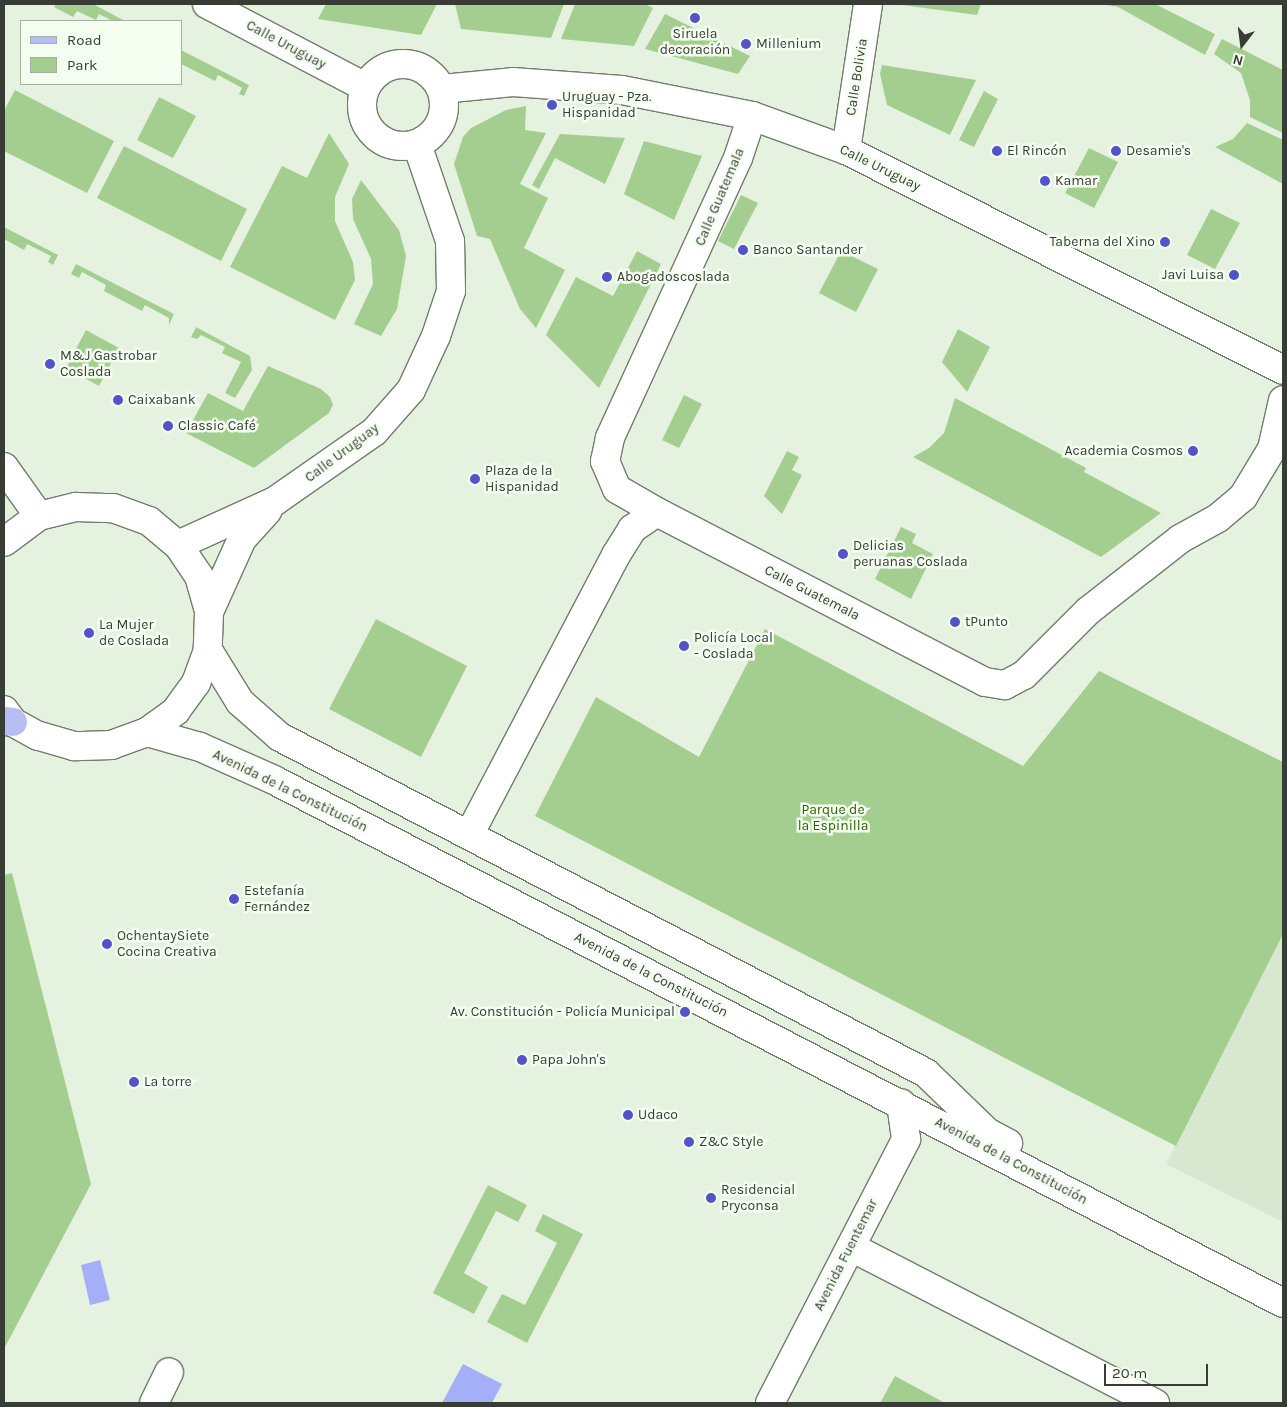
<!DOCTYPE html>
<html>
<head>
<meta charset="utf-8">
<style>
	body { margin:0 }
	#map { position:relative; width:1287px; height:1407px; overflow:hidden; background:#e6f2e0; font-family:Karla,sans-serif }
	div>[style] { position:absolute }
	.built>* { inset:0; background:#d8e8d0 }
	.green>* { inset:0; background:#a4ce8f }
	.water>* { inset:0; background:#a5aff7 }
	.roads { filter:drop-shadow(1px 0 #727d6d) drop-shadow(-1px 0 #727d6d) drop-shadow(0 1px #727d6d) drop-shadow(0 -1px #727d6d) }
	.minor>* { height:28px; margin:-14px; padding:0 14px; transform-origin:14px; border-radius:14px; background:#fff }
	.minor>.ring { margin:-14px; padding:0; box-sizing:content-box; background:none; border:28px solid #fff; border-radius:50% }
	.major>* { height:28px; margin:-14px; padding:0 14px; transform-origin:14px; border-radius:14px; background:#b7bdf5 }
	.dots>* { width:14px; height:14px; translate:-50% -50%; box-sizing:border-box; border:2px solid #f4fef0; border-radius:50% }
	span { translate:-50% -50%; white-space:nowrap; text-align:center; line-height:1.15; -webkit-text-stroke:5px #f4fef0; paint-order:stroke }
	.poi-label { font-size:14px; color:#373c35 }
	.left { translate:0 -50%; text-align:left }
	.right { translate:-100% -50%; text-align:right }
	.street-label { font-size:14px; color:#373c35 }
	.park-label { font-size:14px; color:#2f6104 }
	.frame { position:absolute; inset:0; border:5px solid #373c35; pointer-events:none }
	.legend { position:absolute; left:20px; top:20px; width:162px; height:65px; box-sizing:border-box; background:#f4fef0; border:1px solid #a8b0a5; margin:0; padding:6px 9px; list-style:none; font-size:15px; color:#373c35 }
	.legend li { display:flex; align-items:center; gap:10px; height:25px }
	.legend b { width:25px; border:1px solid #a8b0a5 }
	.north { position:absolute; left:1217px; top:20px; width:50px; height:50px; -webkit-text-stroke:4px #f4fef0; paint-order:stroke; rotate:195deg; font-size:14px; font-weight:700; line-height:20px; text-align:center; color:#373c35 }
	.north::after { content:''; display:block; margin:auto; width:18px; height:22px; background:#373c35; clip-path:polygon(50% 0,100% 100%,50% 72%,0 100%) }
	.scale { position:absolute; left:1104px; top:1364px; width:104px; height:22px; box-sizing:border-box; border:2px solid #373c35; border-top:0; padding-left:6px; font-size:15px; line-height:18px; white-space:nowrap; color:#373c35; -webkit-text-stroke:4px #f4fef0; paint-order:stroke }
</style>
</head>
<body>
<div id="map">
	<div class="built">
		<i style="clip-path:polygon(1283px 934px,1283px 1222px,1166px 1164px)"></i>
	</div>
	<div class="green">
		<i style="clip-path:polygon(56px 4px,93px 4px,125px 21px,113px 21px,99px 14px,96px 20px,77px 11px,73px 17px,54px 7px)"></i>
		<i style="clip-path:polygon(326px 4px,437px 4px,421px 35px,318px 19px)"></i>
		<i style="clip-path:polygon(455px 4px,564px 4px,551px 38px,461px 29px)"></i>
		<i style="clip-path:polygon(575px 4px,645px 4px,653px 8px,634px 46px,561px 39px)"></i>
		<i style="clip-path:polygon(895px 4px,981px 4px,977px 15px)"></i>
		<i style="clip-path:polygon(1101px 4px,1155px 4px,1215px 34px,1205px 55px,1118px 7px)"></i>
		<i style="clip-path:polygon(665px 14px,750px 56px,738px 74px,645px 49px)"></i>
		<i style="clip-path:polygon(1222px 39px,1283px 70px,1283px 133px,1250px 117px,1250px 100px,1241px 73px,1214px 54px)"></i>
		<i style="clip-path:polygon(181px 50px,249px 85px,244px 96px,239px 94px,242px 88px,218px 75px,215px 81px,181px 64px)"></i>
		<i style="clip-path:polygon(882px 65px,976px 80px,950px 135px,887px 105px,880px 74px)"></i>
		<i style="clip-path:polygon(15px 90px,114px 141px,87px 193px,4px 151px,4px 111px)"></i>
		<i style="clip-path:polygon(984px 91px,998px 99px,974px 147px,959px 140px)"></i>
		<i style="clip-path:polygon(159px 97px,196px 116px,173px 158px,137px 140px)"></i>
		<i style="clip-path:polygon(526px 106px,525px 130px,546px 133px,520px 184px,548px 198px,524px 248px,565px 270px,536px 328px,520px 309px,490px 239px,477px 236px,454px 164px,463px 137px,471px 128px,506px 110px)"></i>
		<i style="clip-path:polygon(1247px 123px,1283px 140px,1283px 184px,1215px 147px,1233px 139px)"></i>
		<i style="clip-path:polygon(329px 133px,349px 164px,335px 197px,335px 221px,353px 262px,355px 280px,335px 320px,230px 267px,282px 166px,307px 178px)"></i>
		<i style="clip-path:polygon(560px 134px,625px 138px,605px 184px,555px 158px,539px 189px,532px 185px)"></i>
		<i style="clip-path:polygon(644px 141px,702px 156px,674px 220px,624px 194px)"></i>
		<i style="clip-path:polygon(124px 146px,247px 209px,221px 261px,97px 198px)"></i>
		<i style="clip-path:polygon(1089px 148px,1118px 162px,1094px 208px,1065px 193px)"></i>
		<i style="clip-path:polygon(361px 180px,399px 230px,406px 256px,397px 309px,381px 336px,354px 324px,373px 284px,371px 259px,353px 219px,352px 199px)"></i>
		<i style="clip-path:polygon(741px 195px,758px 203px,734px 249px,718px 241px)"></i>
		<i style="clip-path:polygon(1211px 209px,1240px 223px,1215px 269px,1187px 255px)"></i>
		<i style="clip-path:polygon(4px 227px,58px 255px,53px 265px,48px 262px,51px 256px,27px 244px,24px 250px,4px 239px)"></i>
		<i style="clip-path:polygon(637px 251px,661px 264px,599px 388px,546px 335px,576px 277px,613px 296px)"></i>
		<i style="clip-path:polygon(841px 251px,878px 269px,856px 312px,819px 293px)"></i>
		<i style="clip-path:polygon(76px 264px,174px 314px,169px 325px,169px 318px,145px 305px,142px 311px,104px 291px,106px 285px,82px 272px,79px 278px,71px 274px)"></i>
		<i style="clip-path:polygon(196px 327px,250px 356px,252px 370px,235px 398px,225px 393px,241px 362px,222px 353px,225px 347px,201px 335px,197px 339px,191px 337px)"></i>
		<i style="clip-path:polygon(958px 329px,990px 347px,967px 392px,942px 362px)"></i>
		<i style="clip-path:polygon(86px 330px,119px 348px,99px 386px,66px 368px)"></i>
		<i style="clip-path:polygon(268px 366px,321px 389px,330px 397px,333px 405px,329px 413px,254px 468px,186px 433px,208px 393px,243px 411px)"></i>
		<i style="clip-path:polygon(684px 395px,702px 404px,679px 448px,662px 440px)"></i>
		<i style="clip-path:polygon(955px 398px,1086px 468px,1084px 472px,1161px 513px,1101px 557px,913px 457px,929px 448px,944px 433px)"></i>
		<i style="clip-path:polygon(787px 451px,799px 457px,792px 470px,802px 475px,782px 514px,764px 496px)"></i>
		<i style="clip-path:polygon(901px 527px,916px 534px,912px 543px,933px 554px,911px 599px,875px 579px)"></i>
		<i style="clip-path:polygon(376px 619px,467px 666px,421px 757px,329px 709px)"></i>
		<i style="clip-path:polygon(765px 629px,1023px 766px,1099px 671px,1283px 762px,1283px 934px,1176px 1146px,535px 816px,596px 697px,699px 757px)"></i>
		<i style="clip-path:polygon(12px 873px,91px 1184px,4px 1349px,4px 875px)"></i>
		<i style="clip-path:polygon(488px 1185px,527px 1205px,518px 1222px,496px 1211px,464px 1273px,488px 1287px,474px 1314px,433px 1293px)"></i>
		<i style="clip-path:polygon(543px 1214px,583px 1234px,527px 1343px,487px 1322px,502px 1294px,525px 1305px,557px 1243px,535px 1231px)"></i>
		<i style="clip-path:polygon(895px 1376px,945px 1403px,880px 1403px)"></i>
	</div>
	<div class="water">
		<i style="clip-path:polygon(100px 1260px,110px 1300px,90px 1305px,81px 1265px)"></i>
		<i style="clip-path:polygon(463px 1364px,502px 1384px,492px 1403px,442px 1403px)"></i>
	</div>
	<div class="roads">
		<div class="minor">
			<i style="left:207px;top:4px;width:178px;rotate:27.7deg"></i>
			<i class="ring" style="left:362px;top:64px;width:54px;height:54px"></i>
			<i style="left:442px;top:89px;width:71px;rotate:-5.6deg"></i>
			<i style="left:513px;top:82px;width:109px;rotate:4.2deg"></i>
			<i style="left:622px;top:90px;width:133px;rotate:11.3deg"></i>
			<i style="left:752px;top:116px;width:100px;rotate:19.9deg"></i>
			<i style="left:846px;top:150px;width:489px;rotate:26.7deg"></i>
			<i style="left:752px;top:116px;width:44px;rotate:108.4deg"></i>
			<i style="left:738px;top:158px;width:308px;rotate:114.6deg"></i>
			<i style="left:610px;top:438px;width:24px;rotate:102deg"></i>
			<i style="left:605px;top:461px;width:30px;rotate:67deg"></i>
			<i style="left:617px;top:489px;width:46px;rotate:29.9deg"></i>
			<i style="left:657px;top:512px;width:369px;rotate:27.4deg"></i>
			<i style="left:985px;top:682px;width:20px;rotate:9deg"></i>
			<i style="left:1005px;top:685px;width:21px;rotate:-28deg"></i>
			<i style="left:1024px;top:675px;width:91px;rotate:-45deg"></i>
			<i style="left:1088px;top:611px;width:117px;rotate:-38deg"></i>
			<i style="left:1180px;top:539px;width:43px;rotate:-28.9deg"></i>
			<i style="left:1218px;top:518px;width:33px;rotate:-40deg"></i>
			<i style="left:1243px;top:497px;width:56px;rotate:-58.9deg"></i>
			<i style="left:1272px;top:449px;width:50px;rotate:-77.3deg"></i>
			<i style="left:846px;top:150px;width:148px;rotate:-81.4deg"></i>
			<i style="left:4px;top:467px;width:60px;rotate:54.5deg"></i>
			<i style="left:4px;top:542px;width:44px;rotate:-36.6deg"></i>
			<i style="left:39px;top:516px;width:38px;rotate:-14deg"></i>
			<i style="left:76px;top:507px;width:37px;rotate:2deg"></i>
			<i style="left:113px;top:508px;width:38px;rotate:20deg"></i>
			<i style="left:149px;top:521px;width:38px;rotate:40deg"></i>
			<i style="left:178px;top:545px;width:37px;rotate:56deg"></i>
			<i style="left:199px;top:576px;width:37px;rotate:74deg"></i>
			<i style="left:209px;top:612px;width:38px;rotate:92deg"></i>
			<i style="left:208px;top:650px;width:35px;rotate:110deg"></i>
			<i style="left:196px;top:683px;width:34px;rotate:126deg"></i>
			<i style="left:176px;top:711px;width:36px;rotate:144deg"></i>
			<i style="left:147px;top:732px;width:37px;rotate:160deg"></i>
			<i style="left:112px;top:745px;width:38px;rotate:178deg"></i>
			<i style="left:74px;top:746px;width:37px;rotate:-164deg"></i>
			<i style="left:38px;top:736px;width:29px;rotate:-151deg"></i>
			<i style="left:13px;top:722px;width:15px;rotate:-127deg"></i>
			<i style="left:178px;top:545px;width:107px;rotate:-24.4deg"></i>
			<i style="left:275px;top:501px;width:121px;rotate:-34.9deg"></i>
			<i style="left:374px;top:432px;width:56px;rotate:-48.6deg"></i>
			<i style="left:411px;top:390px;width:60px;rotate:-65.2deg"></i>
			<i style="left:436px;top:336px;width:47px;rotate:-71.6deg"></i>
			<i style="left:451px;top:291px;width:50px;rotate:-91.1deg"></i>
			<i style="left:450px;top:241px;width:102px;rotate:-108.8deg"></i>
			<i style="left:209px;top:612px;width:80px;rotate:-65.7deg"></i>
			<i style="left:242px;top:539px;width:38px;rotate:-48deg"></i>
			<i style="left:208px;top:650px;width:61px;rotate:58.4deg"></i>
			<i style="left:240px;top:702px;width:53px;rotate:41.2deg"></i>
			<i style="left:280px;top:737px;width:728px;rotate:27.48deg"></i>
			<i style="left:926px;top:1073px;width:85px;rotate:44deg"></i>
			<i style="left:987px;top:1132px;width:24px;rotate:28deg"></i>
			<i style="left:147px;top:732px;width:55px;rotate:15.8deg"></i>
			<i style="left:200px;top:747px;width:81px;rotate:24deg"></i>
			<i style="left:274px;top:780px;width:1136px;rotate:27.4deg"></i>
			<i style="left:469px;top:835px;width:316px;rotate:-62.3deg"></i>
			<i style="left:616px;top:555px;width:31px;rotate:-58deg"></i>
			<i style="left:632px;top:529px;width:30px;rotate:-34deg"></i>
			<i style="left:851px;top:1247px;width:342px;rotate:27.2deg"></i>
			<i style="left:154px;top:1403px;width:34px;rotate:-64deg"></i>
			<i style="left:770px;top:1403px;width:297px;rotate:-62.7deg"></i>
			<i style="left:906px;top:1139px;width:36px;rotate:-98deg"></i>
		</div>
		<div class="major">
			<i style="left:4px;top:721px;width:9px;rotate:6deg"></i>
		</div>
	</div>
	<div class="dots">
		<i style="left:695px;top:18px;background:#5253c9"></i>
		<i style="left:746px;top:44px;background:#5253c9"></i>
		<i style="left:552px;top:105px;background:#5253c9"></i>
		<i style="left:997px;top:151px;background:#5253c9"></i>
		<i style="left:1116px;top:151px;background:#5253c9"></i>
		<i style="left:1045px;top:181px;background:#5253c9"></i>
		<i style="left:1165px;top:242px;background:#5253c9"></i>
		<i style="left:743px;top:250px;background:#5253c9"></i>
		<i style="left:1234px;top:275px;background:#5253c9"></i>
		<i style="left:607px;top:277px;background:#5253c9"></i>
		<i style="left:50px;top:364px;background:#5253c9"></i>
		<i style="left:118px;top:400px;background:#5253c9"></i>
		<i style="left:168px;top:426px;background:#5253c9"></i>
		<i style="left:1193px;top:451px;background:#5253c9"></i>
		<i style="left:475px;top:479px;background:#5253c9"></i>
		<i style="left:843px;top:554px;background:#5253c9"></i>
		<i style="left:955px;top:622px;background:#5253c9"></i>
		<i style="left:89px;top:633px;background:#5253c9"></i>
		<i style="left:684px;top:646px;background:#5253c9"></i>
		<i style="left:234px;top:899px;background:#5253c9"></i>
		<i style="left:107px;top:944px;background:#5253c9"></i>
		<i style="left:685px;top:1012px;background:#5253c9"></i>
		<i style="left:522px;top:1060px;background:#5253c9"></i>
		<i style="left:134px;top:1082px;background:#5253c9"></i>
		<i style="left:628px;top:1115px;background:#5253c9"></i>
		<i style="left:689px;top:1142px;background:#5253c9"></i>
		<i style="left:711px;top:1198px;background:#5253c9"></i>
	</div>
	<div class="poi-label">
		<span style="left:695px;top:42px">Siruela<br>decoración</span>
		<span class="left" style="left:756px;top:44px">Millenium</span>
		<span class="left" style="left:562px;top:105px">Uruguay - Pza.<br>Hispanidad</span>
		<span class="left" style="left:1007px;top:151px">El Rincón</span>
		<span class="left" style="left:1126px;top:151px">Desamie's</span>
		<span class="left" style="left:1055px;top:181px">Kamar</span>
		<span class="right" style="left:1155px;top:242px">Taberna del Xino</span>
		<span class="left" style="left:753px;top:250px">Banco Santander</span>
		<span class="right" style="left:1224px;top:275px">Javi Luisa</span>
		<span class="left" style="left:617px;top:277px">Abogadoscoslada</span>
		<span class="left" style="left:60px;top:364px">M&amp;J Gastrobar<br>Coslada</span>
		<span class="left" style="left:128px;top:400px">Caixabank</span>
		<span class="left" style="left:178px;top:426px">Classic Café</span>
		<span class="right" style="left:1183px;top:451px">Academia Cosmos</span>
		<span class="left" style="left:485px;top:479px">Plaza de la<br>Hispanidad</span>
		<span class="left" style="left:853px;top:554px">Delicias<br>peruanas Coslada</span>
		<span class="left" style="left:965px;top:622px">tPunto</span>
		<span class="left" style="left:99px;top:633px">La Mujer<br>de Coslada</span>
		<span class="left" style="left:694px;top:646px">Policía Local<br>- Coslada</span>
		<span class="left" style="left:244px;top:899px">Estefanía<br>Fernández</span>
		<span class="left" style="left:117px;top:944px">OchentaySiete<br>Cocina Creativa</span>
		<span class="right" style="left:675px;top:1012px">Av. Constitución - Policía Municipal</span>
		<span class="left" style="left:532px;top:1060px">Papa John's</span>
		<span class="left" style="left:144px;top:1082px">La torre</span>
		<span class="left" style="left:638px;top:1115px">Udaco</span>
		<span class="left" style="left:699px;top:1142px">Z&amp;C Style</span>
		<span class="left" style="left:721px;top:1198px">Residencial<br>Pryconsa</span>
	</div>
	<div class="street-label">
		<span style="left:286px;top:45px;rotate:28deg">Calle Uruguay</span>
		<span style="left:857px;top:77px;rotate:-81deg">Calle Bolivia</span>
		<span style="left:880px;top:168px;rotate:26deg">Calle Uruguay</span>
		<span style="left:720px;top:197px;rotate:-67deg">Calle Guatemala</span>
		<span style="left:342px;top:453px;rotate:-37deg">Calle Uruguay</span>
		<span style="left:812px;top:593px;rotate:27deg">Calle Guatemala</span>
		<span style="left:290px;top:791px;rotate:26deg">Avenida de la Constitución</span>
		<span style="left:651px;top:975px;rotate:27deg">Avenida de la Constitución</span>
		<span style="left:1011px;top:1161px;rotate:28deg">Avenida de la Constitución</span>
		<span style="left:846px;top:1255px;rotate:-63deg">Avenida Fuentemar</span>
	</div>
	<div class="park-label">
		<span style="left:833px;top:818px">Parque de<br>la Espinilla</span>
	</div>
	<div class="frame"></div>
	<ul class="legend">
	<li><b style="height:6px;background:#b7bdf5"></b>Road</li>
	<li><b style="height:14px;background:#a4ce8f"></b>Park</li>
	</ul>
	<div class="north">N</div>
	<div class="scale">20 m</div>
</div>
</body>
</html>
